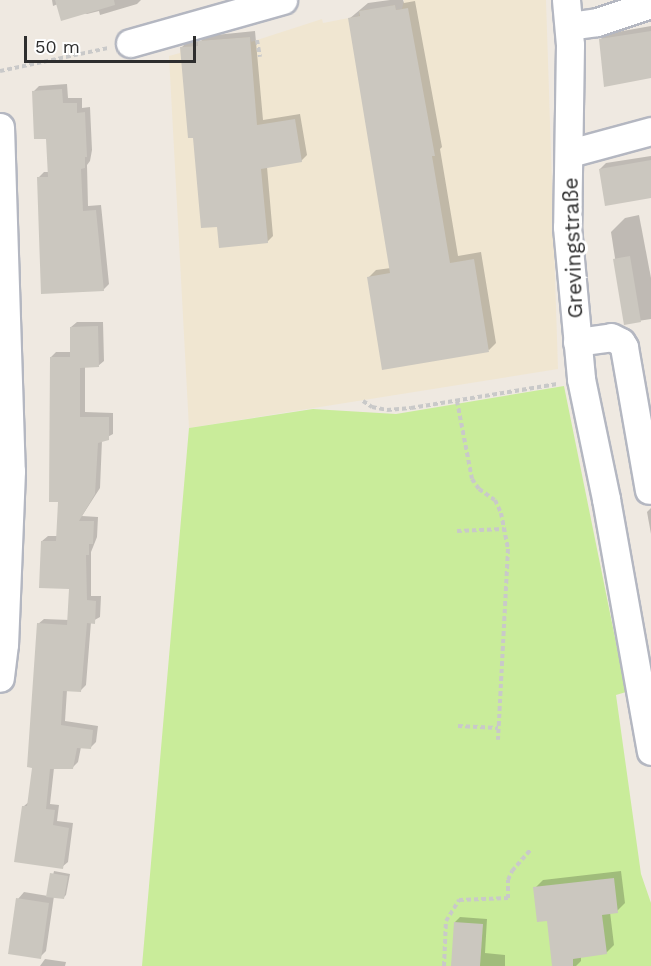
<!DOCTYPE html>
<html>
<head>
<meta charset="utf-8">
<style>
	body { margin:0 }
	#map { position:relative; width:651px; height:966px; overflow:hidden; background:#efe9e1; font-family:"Work Sans",sans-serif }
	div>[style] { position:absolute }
	.education>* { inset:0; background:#f0e6d1 }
	.pitch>* { inset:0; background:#c9ec9a }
	.shadow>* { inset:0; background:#0003 }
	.building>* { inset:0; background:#cbc7bf }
	.path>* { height:4px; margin-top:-2px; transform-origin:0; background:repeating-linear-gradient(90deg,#c9c9c9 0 4.5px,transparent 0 7.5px) }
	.roads { filter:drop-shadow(2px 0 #b4b7c1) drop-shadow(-2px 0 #b4b7c1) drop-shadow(0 2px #b4b7c1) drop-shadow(0 -2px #b4b7c1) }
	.street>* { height:27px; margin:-13.5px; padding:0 13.5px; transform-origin:13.5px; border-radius:13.5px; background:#fff }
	span { translate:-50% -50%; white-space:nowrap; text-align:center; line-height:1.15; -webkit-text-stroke:6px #fff; paint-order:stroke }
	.street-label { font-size:21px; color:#2e2e2e }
	.scale { position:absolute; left:24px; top:36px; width:172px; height:27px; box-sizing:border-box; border:3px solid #2e2e2e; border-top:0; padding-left:8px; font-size:18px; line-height:21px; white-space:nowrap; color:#2e2e2e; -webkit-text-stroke:4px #fff; paint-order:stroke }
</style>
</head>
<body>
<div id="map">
	<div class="education">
		<i style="clip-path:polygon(404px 0,546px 0,558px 369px,189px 428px,169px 56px,180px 53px,180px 47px,198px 46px,198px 41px,250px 37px,251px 42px,322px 19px,323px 23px,359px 16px,359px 11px,370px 9px,370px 14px,385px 11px,384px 7px,395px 5px,396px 10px,402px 9px)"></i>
	</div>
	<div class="pitch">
		<i style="clip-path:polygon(564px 386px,626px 692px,616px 695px,641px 874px,651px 903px,651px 966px,142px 966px,189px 428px,313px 409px,396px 414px)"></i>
	</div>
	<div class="shadow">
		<i style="clip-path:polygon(52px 0,141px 0,137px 4px,100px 15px,99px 11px,87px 14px,58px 4px,53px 6px)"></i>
		<i style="clip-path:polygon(390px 0,403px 0,404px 3px,415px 1px,442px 147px,440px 149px,458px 256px,481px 252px,496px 343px,489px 350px,368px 278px,376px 270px,391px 268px,349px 19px,368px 3px)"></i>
		<i style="clip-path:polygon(651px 26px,651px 69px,600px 40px,606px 34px)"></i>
		<i style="clip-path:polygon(255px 31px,263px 120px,300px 114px,307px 155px,301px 161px,267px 167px,273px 236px,267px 242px,219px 225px,194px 137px,181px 48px,187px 42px,201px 41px,206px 36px)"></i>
		<i style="clip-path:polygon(67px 84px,68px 98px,82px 98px,82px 108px,90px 107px,92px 150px,90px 161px,87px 165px,88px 206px,101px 205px,109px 284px,103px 290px,38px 178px,44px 172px,49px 172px,48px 137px,33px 92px,39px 86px)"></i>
		<i style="clip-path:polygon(651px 156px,651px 197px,600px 169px,606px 163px)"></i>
		<i style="clip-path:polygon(639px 215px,651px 278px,651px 319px,625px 323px,611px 232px,625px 218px)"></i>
		<i style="clip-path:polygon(77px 322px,103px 322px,104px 361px,98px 366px,85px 366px,85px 412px,113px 413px,113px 434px,102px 440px,100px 488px,82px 516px,98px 517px,97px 537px,91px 552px,91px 596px,101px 596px,100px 617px,91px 622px,86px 685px,81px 690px,67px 690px,65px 721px,98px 726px,96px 742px,91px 747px,81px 747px,78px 762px,72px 768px,54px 768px,50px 804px,59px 805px,57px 821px,73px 823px,68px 862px,62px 867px,24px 806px,30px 801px,33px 766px,38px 624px,44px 619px,69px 620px,70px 588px,42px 541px,48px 536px,58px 536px,59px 501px,51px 357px,56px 352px,72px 352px,71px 327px)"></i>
		<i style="clip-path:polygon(651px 508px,651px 534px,647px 512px)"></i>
		<i style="clip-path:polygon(54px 871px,70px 874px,66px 895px,63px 898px,54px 896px,46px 951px,40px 957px,18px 899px,24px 892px,48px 896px)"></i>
		<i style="clip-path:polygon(621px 871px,625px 903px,617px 911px,610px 912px,614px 945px,606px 953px,581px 956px,581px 961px,576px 966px,554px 966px,548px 919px,535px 888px,543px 880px)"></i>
		<i style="clip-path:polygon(460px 917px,487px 919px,485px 953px,505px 955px,505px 966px,452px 966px,455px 922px)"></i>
		<i style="clip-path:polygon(45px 959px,66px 962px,65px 966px,40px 966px)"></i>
	</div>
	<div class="building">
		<i style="clip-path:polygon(55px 0,114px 0,115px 5px,61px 21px)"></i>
		<i style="clip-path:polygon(395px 5px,396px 10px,408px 8px,435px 156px,432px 156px,450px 263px,474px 259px,489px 352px,382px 370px,367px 277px,390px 273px,348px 18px,360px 16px,359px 11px)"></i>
		<i style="clip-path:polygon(651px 31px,651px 78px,604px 87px,599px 39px)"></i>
		<i style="clip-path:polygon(250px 37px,257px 125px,295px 119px,302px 162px,261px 169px,268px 243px,219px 248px,217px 227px,201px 228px,193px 138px,188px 138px,180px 47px,198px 46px,198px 41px)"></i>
		<i style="clip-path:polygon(62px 89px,63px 103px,77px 103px,77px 113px,85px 112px,87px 157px,85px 157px,85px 168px,81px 169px,83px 211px,96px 210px,104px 291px,41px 294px,37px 177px,48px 177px,46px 139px,34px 139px,32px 91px)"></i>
		<i style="clip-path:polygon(651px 160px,651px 198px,605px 206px,599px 169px)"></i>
		<i style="clip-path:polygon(630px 256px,641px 322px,624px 325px,613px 259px)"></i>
		<i style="clip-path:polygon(98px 326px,99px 367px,80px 368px,80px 417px,109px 417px,109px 440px,98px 443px,95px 494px,79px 521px,94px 521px,93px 544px,89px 544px,89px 555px,86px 555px,87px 600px,96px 601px,95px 624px,87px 623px,81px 692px,63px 691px,61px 725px,93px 730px,91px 749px,77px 748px,73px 769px,50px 769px,46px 809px,55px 810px,53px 825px,69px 828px,63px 869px,14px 862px,22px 806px,27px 806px,32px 768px,27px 767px,37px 623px,67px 625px,69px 589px,39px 588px,41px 541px,56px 541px,58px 502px,49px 502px,50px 357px,70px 357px,70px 327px)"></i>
		<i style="clip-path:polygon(50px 873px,68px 876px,64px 899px,46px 897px)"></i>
		<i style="clip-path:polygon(614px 878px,618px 913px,602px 915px,607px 954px,573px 959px,573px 966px,552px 966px,547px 921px,537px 922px,533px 887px)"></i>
		<i style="clip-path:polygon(16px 898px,49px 903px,41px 959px,8px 954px)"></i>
		<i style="clip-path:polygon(454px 922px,483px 924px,480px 966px,451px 966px)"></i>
	</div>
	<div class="path">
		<i style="left:257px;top:40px;width:17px;rotate:80deg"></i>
		<i style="left:0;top:71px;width:110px;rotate:-12deg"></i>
		<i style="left:363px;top:401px;width:11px;rotate:34deg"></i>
		<i style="left:372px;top:407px;width:15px;rotate:11deg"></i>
		<i style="left:387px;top:410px;width:24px;rotate:-5deg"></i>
		<i style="left:411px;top:408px;width:148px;rotate:-9.3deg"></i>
		<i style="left:457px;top:401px;width:79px;rotate:79.1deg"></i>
		<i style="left:472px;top:479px;width:12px;rotate:55deg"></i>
		<i style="left:479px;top:489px;width:19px;rotate:35deg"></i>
		<i style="left:495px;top:500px;width:14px;rotate:65deg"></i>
		<i style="left:501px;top:513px;width:37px;rotate:79deg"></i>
		<i style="left:508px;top:549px;width:191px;rotate:93deg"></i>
		<i style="left:457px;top:531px;width:47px;rotate:-2.4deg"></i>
		<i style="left:458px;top:726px;width:40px;rotate:2.9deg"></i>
		<i style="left:444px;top:966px;width:45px;rotate:-87.5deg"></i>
		<i style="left:446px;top:921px;width:25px;rotate:-58deg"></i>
		<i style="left:459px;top:900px;width:49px;rotate:-2.3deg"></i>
		<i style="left:508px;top:898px;width:18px;rotate:-90deg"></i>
		<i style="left:508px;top:880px;width:10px;rotate:-66deg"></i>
		<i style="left:512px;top:871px;width:30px;rotate:-49deg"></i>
	</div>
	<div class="roads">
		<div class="street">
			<i style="left:566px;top:0;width:45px;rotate:84.9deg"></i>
			<i style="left:570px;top:45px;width:182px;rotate:90.9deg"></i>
			<i style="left:567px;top:227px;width:153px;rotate:84.7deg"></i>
			<i style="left:581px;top:379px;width:123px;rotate:78.2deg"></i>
			<i style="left:606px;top:499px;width:256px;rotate:79.9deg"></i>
			<i style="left:569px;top:26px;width:28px;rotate:-8deg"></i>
			<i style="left:597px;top:22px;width:57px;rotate:-18.4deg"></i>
			<i style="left:130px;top:43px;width:159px;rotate:-15.7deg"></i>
			<i style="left:0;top:127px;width:344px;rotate:88.2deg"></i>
			<i style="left:11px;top:471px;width:173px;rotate:92.3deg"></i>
			<i style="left:4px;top:644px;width:34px;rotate:97deg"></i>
			<i style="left:570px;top:153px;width:84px;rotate:-15.2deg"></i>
			<i style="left:577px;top:342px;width:34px;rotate:-8deg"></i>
			<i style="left:611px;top:337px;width:11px;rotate:27deg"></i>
			<i style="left:621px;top:342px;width:6px;rotate:59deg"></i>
			<i style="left:624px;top:347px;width:145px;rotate:80.1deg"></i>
		</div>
	</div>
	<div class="street-label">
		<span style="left:573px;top:248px;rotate:-92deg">Grevingstraße</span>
	</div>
	<div class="scale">50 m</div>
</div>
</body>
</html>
